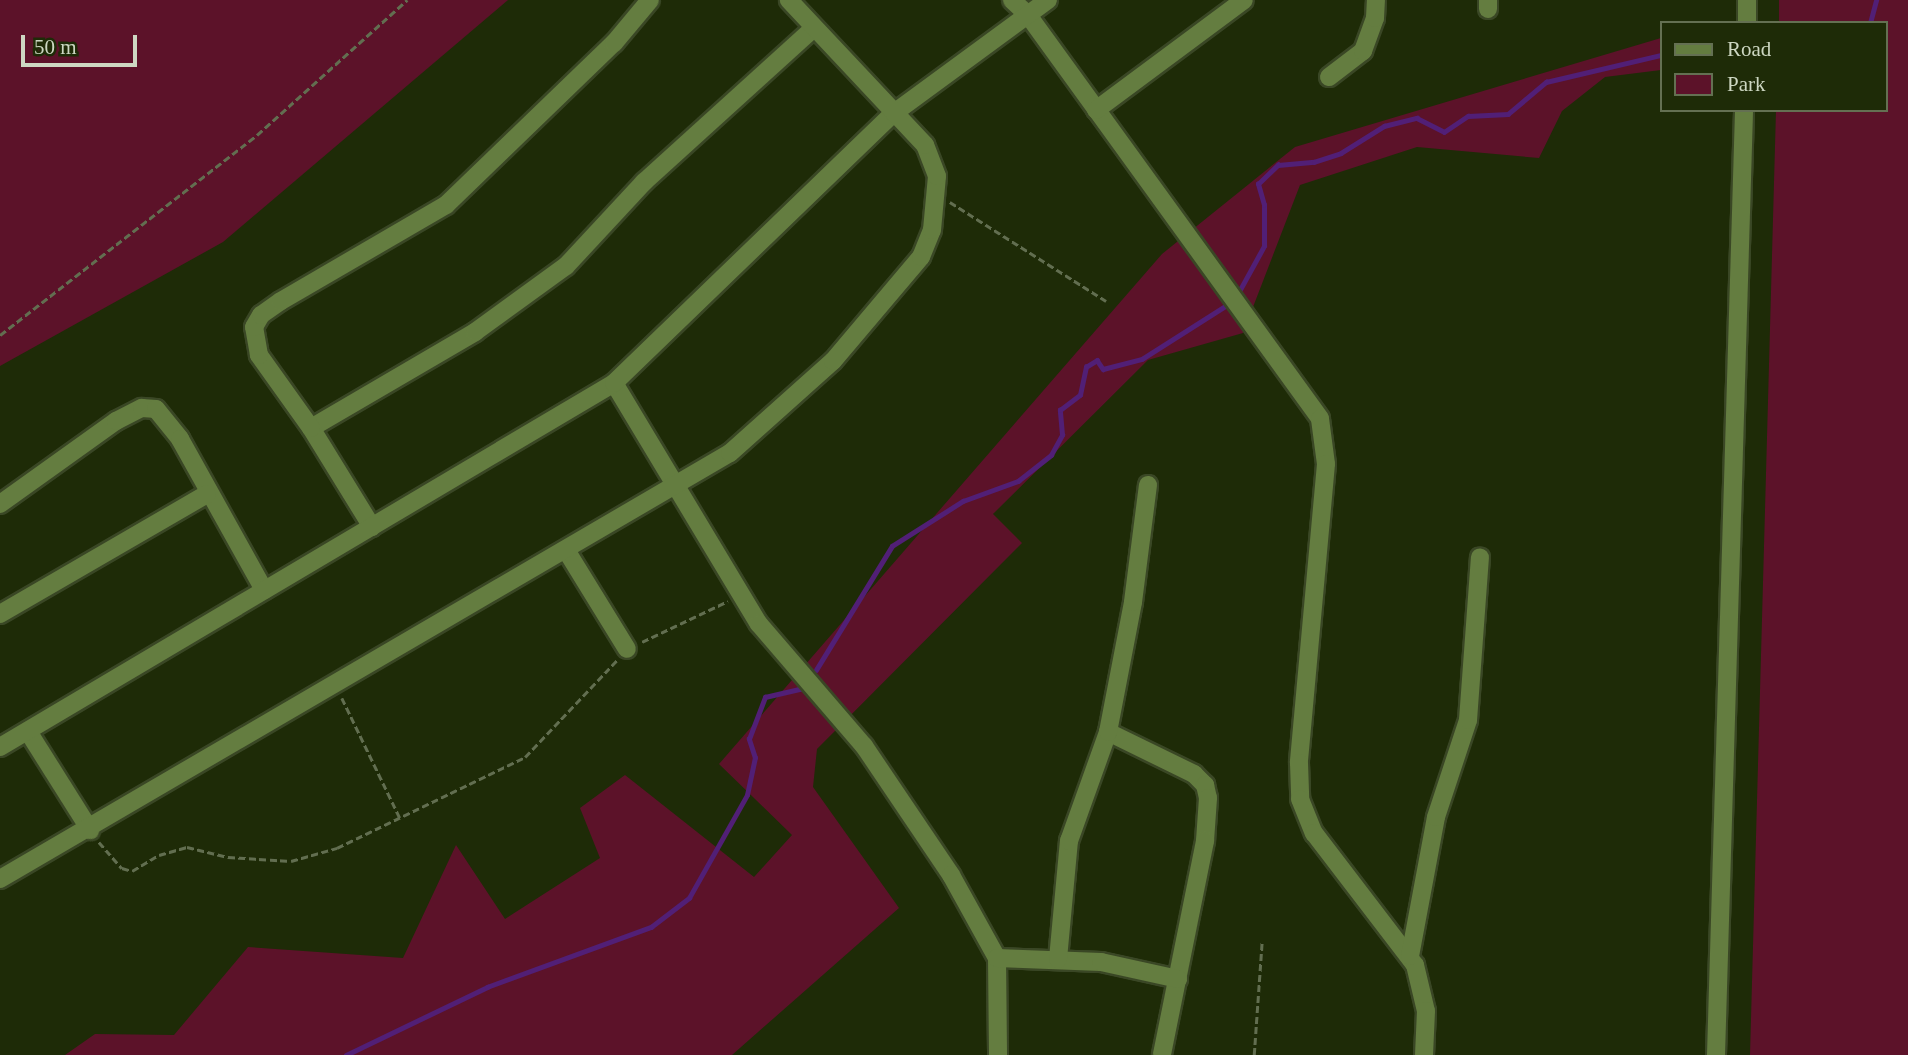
<!DOCTYPE html>
<html>
<head>
<meta charset="utf-8">
<style>
	body { margin:0 }
	#map { position:relative; width:1908px; height:1055px; overflow:hidden; background:#1e2b07; font-family:"Times New Roman",serif }
	div>[style] { position:absolute }
	.green>* { inset:0; background:#5c1229 }
	.stream>* { height:4.5px; margin:-2.25px; padding:0 2.25px; transform-origin:2.25px; border-radius:2.25px; background:#511f76 }
	.path>* { height:2.5px; margin-top:-1.25px; transform-origin:0; background:repeating-linear-gradient(90deg,#626e50 0 7px,transparent 0 10.5px) }
	.roads { filter:drop-shadow(2px 0 #3a4725) drop-shadow(-2px 0 #3a4725) drop-shadow(0 2px #3a4725) drop-shadow(0 -2px #3a4725) }
	.minor>* { height:18px; margin:-9px; padding:0 9px; transform-origin:9px; border-radius:9px; background:#647d40 }
	span { translate:-50% -50%; white-space:nowrap; text-align:center; line-height:1.15; -webkit-text-stroke:5px #1e2b07; paint-order:stroke }
	.legend { position:absolute; left:1660px; top:21px; width:228px; height:91px; box-sizing:border-box; background:#1e2b07; border:2px solid #647052; margin:0; padding:9px 12px; list-style:none; font-size:21px; color:#cdd7c2 }
	.legend li { display:flex; align-items:center; gap:14px; height:35px }
	.legend b { width:35px; border:2px solid #647052 }
	.scale { position:absolute; left:21px; top:35px; width:116px; height:32px; box-sizing:border-box; border:4px solid #cdd7c2; border-top:0; padding-left:9px; font-size:21px; line-height:24px; white-space:nowrap; color:#cdd7c2; -webkit-text-stroke:5px #1e2b07; paint-order:stroke }
</style>
</head>
<body>
<div id="map">
	<div class="green">
		<i style="clip-path:polygon(0 0,508px 0,223px 242px,0 366px)"></i>
		<i style="clip-path:polygon(1779px 0,1908px 0,1908px 1055px,1750px 1055px,1776px 110px,1885px 110px,1885px 23px,1779px 23px)"></i>
		<i style="clip-path:polygon(1661px 38px,1661px 70px,1605px 77px,1562px 111px,1539px 158px,1417px 147px,1300px 185px,1243px 333px,1148px 360px,993px 514px,1022px 543px,817px 749px,813px 787px,899px 908px,732px 1055px,65px 1055px,95px 1034px,174px 1035px,248px 947px,403px 958px,456px 845px,505px 919px,600px 858px,580px 808px,625px 775px,754px 877px,792px 835px,719px 764px,1162px 254px,1295px 147px)"></i>
	</div>
	<div class="stream">
		<i style="left:1870px;top:23px;width:24px;rotate:-75deg"></i>
		<i style="left:1236px;top:297px;width:58px;rotate:-61.2deg"></i>
		<i style="left:1264px;top:246px;width:41px;rotate:-90deg"></i>
		<i style="left:1264px;top:205px;width:22px;rotate:-106deg"></i>
		<i style="left:1258px;top:184px;width:28px;rotate:-44deg"></i>
		<i style="left:1278px;top:165px;width:36px;rotate:-5deg"></i>
		<i style="left:1314px;top:162px;width:28px;rotate:-18deg"></i>
		<i style="left:1341px;top:153px;width:51px;rotate:-32.1deg"></i>
		<i style="left:1384px;top:126px;width:34px;rotate:-14deg"></i>
		<i style="left:1417px;top:118px;width:30px;rotate:27deg"></i>
		<i style="left:1444px;top:132px;width:29px;rotate:-34deg"></i>
		<i style="left:1468px;top:116px;width:40px;rotate:-2.9deg"></i>
		<i style="left:1508px;top:114px;width:50px;rotate:-40.1deg"></i>
		<i style="left:1546px;top:82px;width:118px;rotate:-13.2deg"></i>
		<i style="left:816px;top:670px;width:145px;rotate:-58.5deg"></i>
		<i style="left:892px;top:546px;width:84px;rotate:-32.4deg"></i>
		<i style="left:963px;top:501px;width:59px;rotate:-20deg"></i>
		<i style="left:1018px;top:481px;width:42px;rotate:-38.2deg"></i>
		<i style="left:1051px;top:455px;width:23px;rotate:-61deg"></i>
		<i style="left:1062px;top:435px;width:25px;rotate:-95deg"></i>
		<i style="left:1060px;top:410px;width:25px;rotate:-37deg"></i>
		<i style="left:1080px;top:395px;width:29px;rotate:-78deg"></i>
		<i style="left:1086px;top:367px;width:13px;rotate:-32deg"></i>
		<i style="left:1097px;top:360px;width:11px;rotate:56deg"></i>
		<i style="left:1103px;top:369px;width:40px;rotate:-14.4deg"></i>
		<i style="left:1142px;top:359px;width:104px;rotate:-32.5deg"></i>
		<i style="left:346px;top:1055px;width:157px;rotate:-25.7deg"></i>
		<i style="left:487px;top:987px;width:175px;rotate:-20.1deg"></i>
		<i style="left:651px;top:927px;width:48px;rotate:-37.3deg"></i>
		<i style="left:689px;top:898px;width:118px;rotate:-60.6deg"></i>
		<i style="left:747px;top:795px;width:38px;rotate:-78deg"></i>
		<i style="left:755px;top:758px;width:20px;rotate:-108deg"></i>
		<i style="left:749px;top:739px;width:45px;rotate:-69.1deg"></i>
		<i style="left:765px;top:697px;width:37px;rotate:-13deg"></i>
	</div>
	<div class="path">
		<i style="left:950px;top:202px;width:185px;rotate:32.4deg"></i>
		<i style="left:0;top:335px;width:326px;rotate:-37.9deg"></i>
		<i style="left:257px;top:135px;width:202px;rotate:-42deg"></i>
		<i style="left:642px;top:642px;width:95px;rotate:-25.5deg"></i>
		<i style="left:342px;top:698px;width:133px;rotate:64.2deg"></i>
		<i style="left:99px;top:842px;width:35px;rotate:49deg"></i>
		<i style="left:122px;top:868px;width:10px;rotate:17deg"></i>
		<i style="left:132px;top:871px;width:31px;rotate:-31deg"></i>
		<i style="left:159px;top:855px;width:29px;rotate:-16deg"></i>
		<i style="left:187px;top:847px;width:42px;rotate:13.7deg"></i>
		<i style="left:228px;top:857px;width:63px;rotate:3.6deg"></i>
		<i style="left:291px;top:861px;width:48px;rotate:-15.8deg"></i>
		<i style="left:337px;top:848px;width:209px;rotate:-25.8deg"></i>
		<i style="left:525px;top:757px;width:134px;rotate:-46.5deg"></i>
		<i style="left:1254px;top:1055px;width:115px;rotate:-86deg"></i>
	</div>
	<div class="roads">
		<div class="minor">
			<i style="left:1012px;top:0;width:22px;rotate:43deg"></i>
			<i style="left:1028px;top:15px;width:498px;rotate:54.1deg"></i>
			<i style="left:1320px;top:419px;width:45px;rotate:82.4deg"></i>
			<i style="left:1326px;top:464px;width:300px;rotate:95.2deg"></i>
			<i style="left:1299px;top:763px;width:36px;rotate:88deg"></i>
			<i style="left:1300px;top:799px;width:37px;rotate:68deg"></i>
			<i style="left:1314px;top:833px;width:166px;rotate:52.6deg"></i>
			<i style="left:1415px;top:965px;width:47px;rotate:76.6deg"></i>
			<i style="left:1426px;top:1011px;width:44px;rotate:92.6deg"></i>
			<i style="left:1488px;top:0;width:9px;rotate:90deg"></i>
			<i style="left:1747px;top:23px;width:23px;rotate:-90deg"></i>
			<i style="left:1329px;top:77px;width:43px;rotate:-37.4deg"></i>
			<i style="left:1363px;top:51px;width:35px;rotate:-70deg"></i>
			<i style="left:1375px;top:18px;width:18px;rotate:-87deg"></i>
			<i style="left:1096px;top:110px;width:184px;rotate:-36.6deg"></i>
			<i style="left:614px;top:383px;width:281px;rotate:59deg"></i>
			<i style="left:759px;top:624px;width:161px;rotate:49.3deg"></i>
			<i style="left:864px;top:746px;width:156px;rotate:56deg"></i>
			<i style="left:951px;top:875px;width:95px;rotate:61deg"></i>
			<i style="left:997px;top:958px;width:97px;rotate:89.4deg"></i>
			<i style="left:311px;top:428px;width:190px;rotate:-30.3deg"></i>
			<i style="left:475px;top:332px;width:112px;rotate:-36deg"></i>
			<i style="left:566px;top:266px;width:115px;rotate:-47.1deg"></i>
			<i style="left:644px;top:182px;width:229px;rotate:-42.2deg"></i>
			<i style="left:0;top:504px;width:143px;rotate:-35.6deg"></i>
			<i style="left:116px;top:421px;width:29px;rotate:-27deg"></i>
			<i style="left:142px;top:408px;width:14px;rotate:4deg"></i>
			<i style="left:156px;top:409px;width:38px;rotate:51deg"></i>
			<i style="left:180px;top:439px;width:173px;rotate:60.9deg"></i>
			<i style="left:372px;top:527px;width:116px;rotate:-121.6deg"></i>
			<i style="left:311px;top:428px;width:90px;rotate:-125.5deg"></i>
			<i style="left:259px;top:355px;width:28px;rotate:-100deg"></i>
			<i style="left:254px;top:327px;width:14px;rotate:-60deg"></i>
			<i style="left:261px;top:315px;width:24px;rotate:-35deg"></i>
			<i style="left:281px;top:301px;width:191px;rotate:-30.2deg"></i>
			<i style="left:446px;top:205px;width:233px;rotate:-44deg"></i>
			<i style="left:614px;top:43px;width:56px;rotate:-50.1deg"></i>
			<i style="left:566px;top:550px;width:116px;rotate:58.4deg"></i>
			<i style="left:0;top:614px;width:239px;rotate:-30.1deg"></i>
			<i style="left:1108px;top:732px;width:96px;rotate:26deg"></i>
			<i style="left:1194px;top:774px;width:16px;rotate:45deg"></i>
			<i style="left:1205px;top:785px;width:13px;rotate:77deg"></i>
			<i style="left:1208px;top:798px;width:43px;rotate:94deg"></i>
			<i style="left:1205px;top:841px;width:218px;rotate:101.4deg"></i>
			<i style="left:29px;top:733px;width:115px;rotate:57.8deg"></i>
			<i style="left:0;top:747px;width:714px;rotate:-30.66deg"></i>
			<i style="left:614px;top:383px;width:389px;rotate:-44deg"></i>
			<i style="left:894px;top:113px;width:191px;rotate:-36.3deg"></i>
			<i style="left:0;top:879px;width:845px;rotate:-30.27deg"></i>
			<i style="left:730px;top:453px;width:138px;rotate:-41.8deg"></i>
			<i style="left:833px;top:361px;width:136px;rotate:-49.8deg"></i>
			<i style="left:921px;top:257px;width:29px;rotate:-68deg"></i>
			<i style="left:932px;top:230px;width:54px;rotate:-84.7deg"></i>
			<i style="left:937px;top:176px;width:33px;rotate:-111deg"></i>
			<i style="left:925px;top:145px;width:199px;rotate:-133.2deg"></i>
			<i style="left:1410px;top:956px;width:141px;rotate:-79.4deg"></i>
			<i style="left:1436px;top:817px;width:102px;rotate:-71.7deg"></i>
			<i style="left:1468px;top:720px;width:163px;rotate:-85.8deg"></i>
			<i style="left:997px;top:958px;width:104px;rotate:2.2deg"></i>
			<i style="left:1101px;top:962px;width:79px;rotate:12.4deg"></i>
			<i style="left:1058px;top:959px;width:119px;rotate:-84.7deg"></i>
			<i style="left:1069px;top:841px;width:116px;rotate:-70.3deg"></i>
			<i style="left:1108px;top:732px;width:132px;rotate:-79.1deg"></i>
			<i style="left:1133px;top:602px;width:118px;rotate:-82.7deg"></i>
			<i style="left:1716px;top:1055px;width:945px;rotate:-88.3deg"></i>
		</div>
	</div>
	<ul class="legend">
	<li><b style="height:9px;background:#647d40"></b>Road</li>
	<li><b style="height:19px;background:#5c1229"></b>Park</li>
	</ul>
	<div class="scale">50 m</div>
</div>
</body>
</html>
